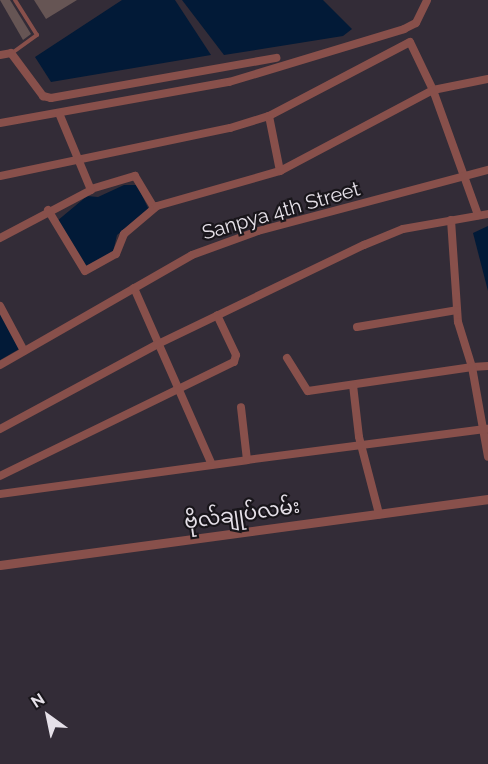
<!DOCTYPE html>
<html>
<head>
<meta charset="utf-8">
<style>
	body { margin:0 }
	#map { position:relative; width:488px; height:764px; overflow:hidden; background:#332c37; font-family:Raleway,"Noto Sans Myanmar",sans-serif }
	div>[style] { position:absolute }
	.water>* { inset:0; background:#021a37 }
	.building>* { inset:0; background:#665554 }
	.service>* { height:4px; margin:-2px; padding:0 2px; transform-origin:2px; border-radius:2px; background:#88504b }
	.minor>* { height:8px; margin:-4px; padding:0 4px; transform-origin:4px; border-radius:4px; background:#88504b }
	.tertiary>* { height:9px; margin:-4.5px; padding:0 4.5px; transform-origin:4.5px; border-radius:4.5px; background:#88504b }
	span { translate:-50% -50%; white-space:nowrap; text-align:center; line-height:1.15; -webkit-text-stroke:4.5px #19161b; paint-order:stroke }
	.street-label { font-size:20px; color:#e6e1e9 }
	.north { position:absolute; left:18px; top:686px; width:60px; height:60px; -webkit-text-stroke:4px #19161b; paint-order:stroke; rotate:327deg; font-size:16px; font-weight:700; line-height:24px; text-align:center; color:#e6e1e9 }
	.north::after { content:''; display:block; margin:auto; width:21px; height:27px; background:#e6e1e9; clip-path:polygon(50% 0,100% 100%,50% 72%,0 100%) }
</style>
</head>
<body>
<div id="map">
	<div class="water">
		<i style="clip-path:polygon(122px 0,175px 0,211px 55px,51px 82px,35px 57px)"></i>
		<i style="clip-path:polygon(182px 0,323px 0,352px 29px,343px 36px,224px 55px)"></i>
		<i style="clip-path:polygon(124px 185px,137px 185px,149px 210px,117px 235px,113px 252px,85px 267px,57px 221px,87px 196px,98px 197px)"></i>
		<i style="clip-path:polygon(488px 226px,488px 291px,473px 233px)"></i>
		<i style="clip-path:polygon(0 311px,19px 349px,0 360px)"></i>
	</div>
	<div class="building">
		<i style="clip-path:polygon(0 0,10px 0,31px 34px,23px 40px)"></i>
		<i style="clip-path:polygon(34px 0,77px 0,46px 19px)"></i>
	</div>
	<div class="service">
		<i style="left:12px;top:53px;width:31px;rotate:-36deg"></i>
		<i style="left:37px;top:35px;width:41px;rotate:-122.2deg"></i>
	</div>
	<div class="minor">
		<i style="left:0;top:55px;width:11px;rotate:-10deg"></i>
		<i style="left:11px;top:53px;width:54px;rotate:53.3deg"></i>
		<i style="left:43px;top:96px;width:8px;rotate:14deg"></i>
		<i style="left:51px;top:98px;width:229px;rotate:-10.1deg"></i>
		<i style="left:269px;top:116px;width:56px;rotate:78.7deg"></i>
		<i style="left:0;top:123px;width:233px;rotate:-10.2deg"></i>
		<i style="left:229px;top:82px;width:183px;rotate:-16.8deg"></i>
		<i style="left:404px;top:29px;width:13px;rotate:-27deg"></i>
		<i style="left:416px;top:23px;width:25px;rotate:-64deg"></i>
		<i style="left:0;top:176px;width:235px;rotate:-11.8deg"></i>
		<i style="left:230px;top:128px;width:41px;rotate:-17.1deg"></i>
		<i style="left:269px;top:116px;width:159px;rotate:-27.7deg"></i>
		<i style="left:410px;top:42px;width:53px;rotate:64.4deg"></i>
		<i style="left:433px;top:90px;width:56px;rotate:-11.3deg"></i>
		<i style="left:91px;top:189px;width:46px;rotate:-16.5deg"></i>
		<i style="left:135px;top:176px;width:37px;rotate:59deg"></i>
		<i style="left:48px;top:210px;width:71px;rotate:58.8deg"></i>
		<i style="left:85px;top:271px;width:35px;rotate:-29deg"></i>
		<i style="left:116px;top:254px;width:22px;rotate:-68deg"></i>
		<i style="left:124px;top:234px;width:43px;rotate:-40.3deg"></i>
		<i style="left:157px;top:206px;width:128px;rotate:-15.9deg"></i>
		<i style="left:280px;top:171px;width:173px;rotate:-27.9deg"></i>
		<i style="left:433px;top:90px;width:133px;rotate:70.2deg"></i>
		<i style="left:451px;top:220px;width:102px;rotate:86.1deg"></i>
		<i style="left:458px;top:322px;width:47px;rotate:72.7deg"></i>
		<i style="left:472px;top:367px;width:16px;rotate:-4deg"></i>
		<i style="left:0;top:238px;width:103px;rotate:-27.8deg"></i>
		<i style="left:91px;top:190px;width:83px;rotate:-112.6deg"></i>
		<i style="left:134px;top:288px;width:193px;rotate:66.2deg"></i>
		<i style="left:0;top:306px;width:51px;rotate:61.9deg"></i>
		<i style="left:357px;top:327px;width:101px;rotate:-9.6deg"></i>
		<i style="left:287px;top:358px;width:39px;rotate:58deg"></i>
		<i style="left:308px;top:391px;width:166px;rotate:-8.3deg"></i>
		<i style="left:472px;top:367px;width:91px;rotate:79.9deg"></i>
		<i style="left:0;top:365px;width:221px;rotate:-29.8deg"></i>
		<i style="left:192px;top:255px;width:70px;rotate:-20deg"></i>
		<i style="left:258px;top:231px;width:238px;rotate:-14.9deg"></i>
		<i style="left:353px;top:385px;width:52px;rotate:83.4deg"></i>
		<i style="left:359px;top:437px;width:80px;rotate:75.4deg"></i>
		<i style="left:0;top:429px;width:179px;rotate:-28.3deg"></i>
		<i style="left:158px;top:344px;width:229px;rotate:-25.7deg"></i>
		<i style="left:364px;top:245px;width:42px;rotate:-22.3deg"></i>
		<i style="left:403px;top:229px;width:86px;rotate:-10deg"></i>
		<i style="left:247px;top:460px;width:242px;rotate:-7.4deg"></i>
		<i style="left:0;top:476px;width:260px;rotate:-26deg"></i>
		<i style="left:234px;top:362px;width:7px;rotate:-74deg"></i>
		<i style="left:236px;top:355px;width:44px;rotate:-115.4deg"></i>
		<i style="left:0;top:494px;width:249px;rotate:-7.8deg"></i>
		<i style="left:247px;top:460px;width:53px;rotate:-96.5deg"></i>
	</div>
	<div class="tertiary">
		<i style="left:0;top:565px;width:492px;rotate:-7.7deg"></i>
	</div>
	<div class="street-label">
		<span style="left:281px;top:211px;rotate:-16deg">Sanpya 4th Street</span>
		<span style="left:242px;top:514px;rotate:-8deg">ဗိုလ်ချုပ်လမ်း</span>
	</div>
	<div class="north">N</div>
</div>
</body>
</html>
